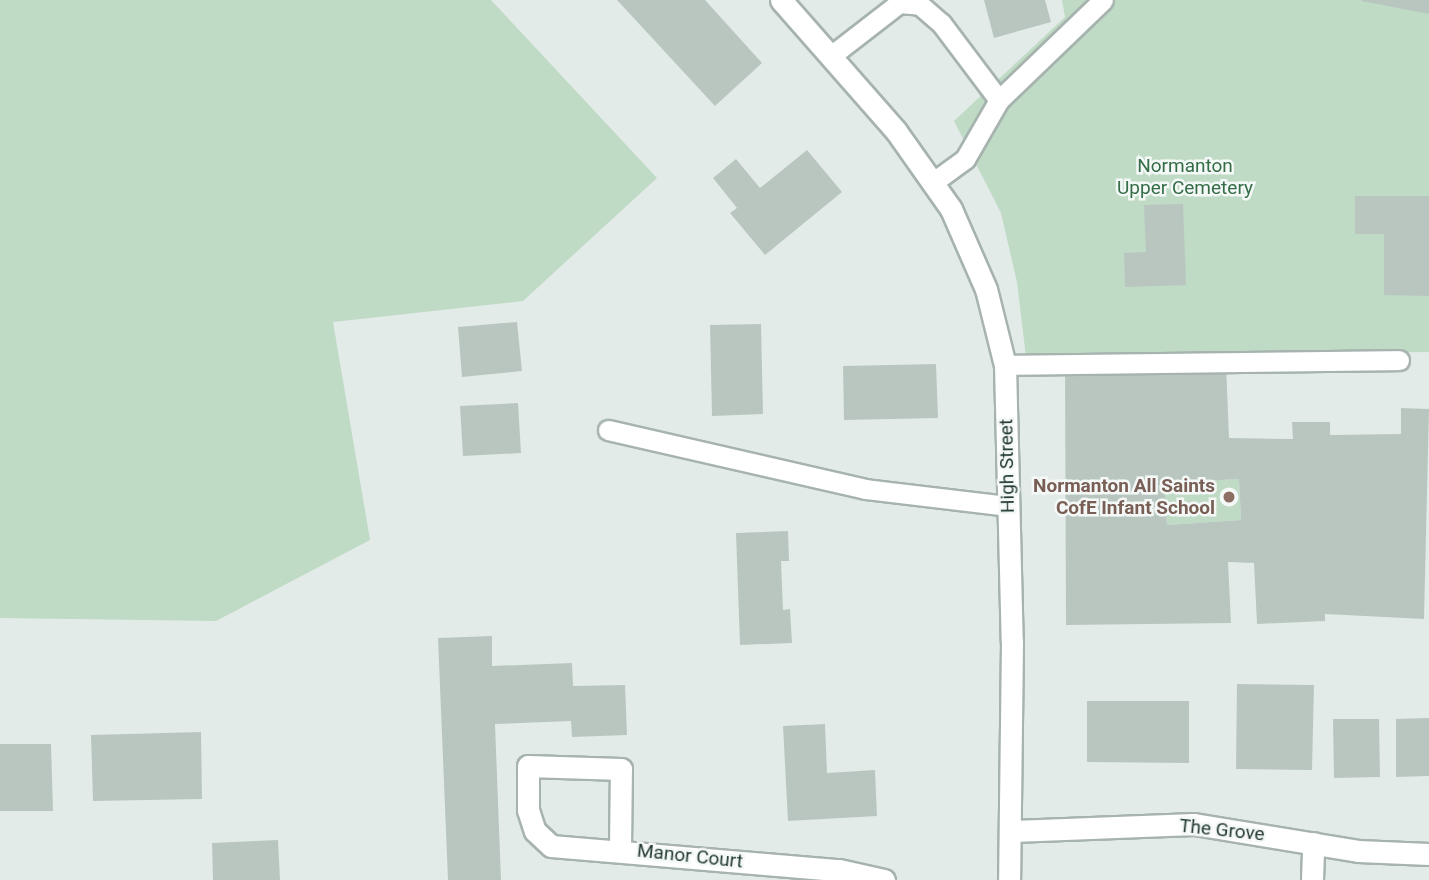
<!DOCTYPE html>
<html>
<head>
<meta charset="utf-8">
<style>
	body { margin:0 }
	#map { position:relative; width:1429px; height:880px; overflow:hidden; background:#e3ebe8; font-family:Roboto,sans-serif }
	div>[style] { position:absolute }
	.green>* { inset:0; background:#bfdac5 }
	.building>* { inset:0; background:#b9c6c0 }
	.roads { filter:drop-shadow(2px 0 #a6b3ae) drop-shadow(-2px 0 #a6b3ae) drop-shadow(0 2px #a6b3ae) drop-shadow(0 -2px #a6b3ae) }
	.service>* { height:19px; margin:-9.5px; padding:0 9.5px; transform-origin:9.5px; border-radius:9.5px; background:#fff }
	.minor>* { height:21px; margin:-10.5px; padding:0 10.5px; transform-origin:10.5px; border-radius:10.5px; background:#fff }
	.tertiary>* { height:21px; margin:-10.5px; padding:0 10.5px; transform-origin:10.5px; border-radius:10.5px; background:#fff }
	.dots>* { width:19px; height:19px; translate:-50% -50%; box-sizing:border-box; border:4px solid #f4f8f6; border-radius:50% }
	span { translate:-50% -50%; white-space:nowrap; text-align:center; line-height:1.15; -webkit-text-stroke:5px #f4f8f6; paint-order:stroke }
	.park-label { font-size:19px; color:#346d47 }
	.street-label { font-size:19px; color:#253b34 }
	.education-label { font-size:19px; color:#785e54; font-weight:700 }
	.right { translate:-100% -50%; text-align:right }
</style>
</head>
<body>
<div id="map">
	<div class="green">
		<i style="clip-path:polygon(0 0,491px 0,657px 178px,523px 301px,333px 322px,370px 540px,216px 621px,0 618px)"></i>
		<i style="clip-path:polygon(1062px 0,1429px 0,1429px 352px,1026px 357px,1017px 282px,1001px 213px,954px 121px,1065px 17px)"></i>
		<i style="clip-path:polygon(1239px 479px,1241px 520px,1167px 525px,1164px 483px)"></i>
	</div>
	<div class="building">
		<i style="clip-path:polygon(617px 0,705px 0,762px 63px,715px 106px)"></i>
		<i style="clip-path:polygon(984px 0,1045px 0,1051px 22px,994px 38px)"></i>
		<i style="clip-path:polygon(1429px 0,1429px 14px,1362px 1px,1362px 0)"></i>
		<i style="clip-path:polygon(807px 150px,842px 192px,765px 255px,730px 213px,737px 208px,713px 178px,736px 159px,760px 188px)"></i>
		<i style="clip-path:polygon(1355px 196px,1429px 196px,1429px 296px,1384px 295px,1384px 234px,1355px 234px)"></i>
		<i style="clip-path:polygon(1183px 204px,1186px 285px,1125px 287px,1124px 253px,1146px 252px,1144px 205px)"></i>
		<i style="clip-path:polygon(517px 322px,522px 371px,462px 377px,458px 327px)"></i>
		<i style="clip-path:polygon(761px 324px,763px 414px,712px 416px,710px 325px)"></i>
		<i style="clip-path:polygon(936px 364px,938px 418px,844px 420px,843px 366px)"></i>
		<i style="clip-path:polygon(evenodd,1226px 364px,1229px 438px,1293px 439px,1292px 422px,1330px 422px,1330px 435px,1401px 434px,1401px 408px,1429px 409px,1424px 619px,1325px 614px,1325px 621px,1257px 624px,1254px 563px,1228px 562px,1231px 623px,1066px 625px,1065px 367px,1226px 364px,1239px 479px,1241px 520px,1167px 525px,1164px 483px,1239px 479px)"></i>
		<i style="clip-path:polygon(518px 403px,521px 453px,463px 456px,460px 406px)"></i>
		<i style="clip-path:polygon(788px 531px,789px 561px,781px 561px,783px 610px,790px 609px,792px 643px,740px 645px,736px 533px)"></i>
		<i style="clip-path:polygon(492px 636px,492px 666px,572px 663px,573px 686px,625px 685px,627px 735px,572px 737px,571px 721px,495px 724px,501px 880px,448px 880px,438px 638px)"></i>
		<i style="clip-path:polygon(1237px 684px,1314px 685px,1312px 770px,1236px 769px)"></i>
		<i style="clip-path:polygon(1087px 701px,1189px 701px,1189px 763px,1087px 762px)"></i>
		<i style="clip-path:polygon(1429px 718px,1429px 776px,1396px 777px,1396px 719px)"></i>
		<i style="clip-path:polygon(1333px 719px,1379px 719px,1380px 777px,1334px 778px)"></i>
		<i style="clip-path:polygon(825px 724px,827px 773px,875px 770px,877px 816px,788px 821px,783px 726px)"></i>
		<i style="clip-path:polygon(201px 732px,202px 799px,93px 801px,91px 735px)"></i>
		<i style="clip-path:polygon(0 744px,51px 744px,53px 811px,0 811px)"></i>
		<i style="clip-path:polygon(278px 840px,280px 880px,213px 880px,212px 843px)"></i>
	</div>
	<div class="roads">
		<div class="service">
			<i style="left:832px;top:55px;width:85px;rotate:-37.8deg"></i>
			<i style="left:899px;top:3px;width:21px;rotate:5deg"></i>
			<i style="left:920px;top:5px;width:28px;rotate:41deg"></i>
			<i style="left:941px;top:23px;width:96px;rotate:53deg"></i>
			<i style="left:932px;top:183px;width:41px;rotate:-36deg"></i>
			<i style="left:965px;top:159px;width:68px;rotate:-60deg"></i>
			<i style="left:999px;top:100px;width:144px;rotate:-43.9deg"></i>
			<i style="left:1005px;top:365px;width:394px;rotate:-0.7deg"></i>
			<i style="left:608px;top:430px;width:264px;rotate:12.9deg"></i>
			<i style="left:865px;top:489px;width:144px;rotate:6.8deg"></i>
		</div>
		<div class="minor">
			<i style="left:1013px;top:831px;width:181px;rotate:-2.2deg"></i>
			<i style="left:1194px;top:824px;width:166px;rotate:9.3deg"></i>
			<i style="left:1358px;top:851px;width:71px;rotate:2.4deg"></i>
			<i style="left:620px;top:847px;width:78px;rotate:-89.3deg"></i>
			<i style="left:621px;top:769px;width:93px;rotate:-178.2deg"></i>
			<i style="left:528px;top:766px;width:44px;rotate:90deg"></i>
			<i style="left:528px;top:810px;width:22px;rotate:72deg"></i>
			<i style="left:535px;top:831px;width:22px;rotate:43deg"></i>
			<i style="left:551px;top:846px;width:289px;rotate:4.8deg"></i>
			<i style="left:839px;top:870px;width:46px;rotate:12.5deg"></i>
			<i style="left:1312px;top:880px;width:37px;rotate:-88deg"></i>
		</div>
		<div class="tertiary">
			<i style="left:781px;top:0;width:174px;rotate:48.7deg"></i>
			<i style="left:896px;top:131px;width:95px;rotate:54.8deg"></i>
			<i style="left:951px;top:209px;width:87px;rotate:66.4deg"></i>
			<i style="left:986px;top:289px;width:78px;rotate:76deg"></i>
			<i style="left:1005px;top:365px;width:277px;rotate:88.6deg"></i>
			<i style="left:1012px;top:642px;width:238px;rotate:90.7deg"></i>
		</div>
	</div>
	<div class="dots">
		<i style="left:1229px;top:497px;background:#8d6e63"></i>
	</div>
	<div class="park-label">
		<span style="left:1185px;top:177px">Normanton<br>Upper Cemetery</span>
	</div>
	<div class="street-label">
		<span style="left:1007px;top:466px;rotate:-91deg">High Street</span>
		<span style="left:1222px;top:830px;rotate:6deg">The Grove</span>
		<span style="left:690px;top:856px;rotate:6deg">Manor Court</span>
	</div>
	<div class="education-label">
		<span class="right" style="left:1215px;top:497px">Normanton All Saints<br>CofE Infant School</span>
	</div>
</div>
</body>
</html>
